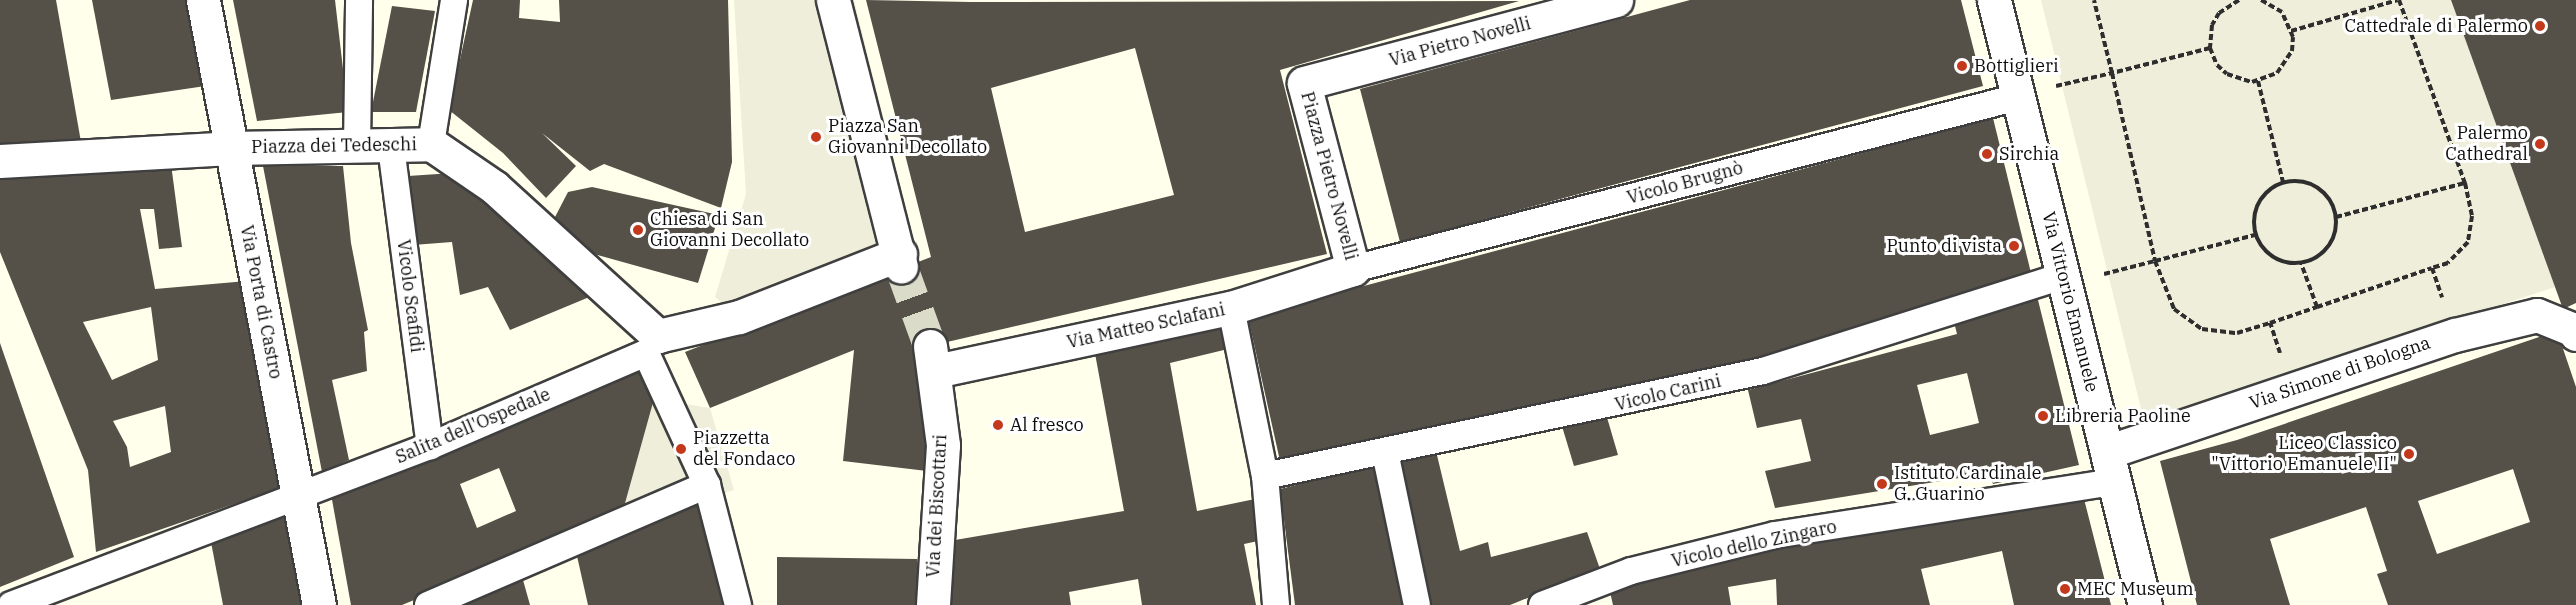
<!DOCTYPE html>
<html>
<head>
<meta charset="utf-8">
<style>
	body { margin:0 }
	#map { position:relative; width:2576px; height:605px; overflow:hidden; background:#ffffeb; font-family:"IBM Plex Serif",serif }
	div>[style] { position:absolute }
	.plaza>* { inset:0; background:#efeeda }
	.building>* { inset:0; background:#555048 }
	.minor-tunnel>* { height:33px; margin-top:-16.5px; transform-origin:0; background:repeating-linear-gradient(90deg,#dbdbca 0 33px,transparent 0 49px) }
	.path>* { height:4px; margin-top:-2px; transform-origin:0; background:repeating-linear-gradient(90deg,#2e2e2e 0 6px,transparent 0 9px) }
	.path>.ring { margin:-2px; padding:0; box-sizing:content-box; background:none; border:4px solid #2e2e2e; border-radius:50% }
	.roads { filter:drop-shadow(2px 0 #3f3f3f) drop-shadow(-2px 0 #3f3f3f) drop-shadow(0 2px #3f3f3f) drop-shadow(0 -2px #3f3f3f) }
	.service>* { height:26px; margin:-13px; padding:0 13px; transform-origin:13px; border-radius:13px; background:#fff }
	.pedestrian>* { height:33px; margin:-16.5px; padding:0 16.5px; transform-origin:16.5px; border-radius:16.5px; background:#fff }
	.minor>* { height:33px; margin:-16.5px; padding:0 16.5px; transform-origin:16.5px; border-radius:16.5px; background:#fff }
	.dots>* { width:16px; height:16px; translate:-50% -50%; box-sizing:border-box; border:3px solid #fff; border-radius:50% }
	span { translate:-50% -50%; white-space:nowrap; text-align:center; line-height:1.15; -webkit-text-stroke:6px #fff; paint-order:stroke }
	.poi-label { font-size:18px; color:#0c0c0c }
	.right { translate:-100% -50%; text-align:right }
	.left { translate:0 -50%; text-align:left }
	.street-label { font-size:18px; color:#0c0c0c }
</style>
</head>
<body>
<div id="map">
	<div class="plaza">
		<i style="clip-path:polygon(734px 0,854px 0,913px 236px,900px 254px,739px 317px,715px 297px,746px 194px)"></i>
		<i style="clip-path:polygon(2041px 0,2451px 0,2555px 287px,2144px 421px)"></i>
		<i style="clip-path:polygon(654px 399px,710px 408px,734px 490px,662px 513px,622px 514px)"></i>
	</div>
	<div class="building">
		<i style="clip-path:polygon(0 0,56px 0,81px 142px,0 147px)"></i>
		<i style="clip-path:polygon(92px 0,196px 0,212px 85px,111px 100px)"></i>
		<i style="clip-path:polygon(233px 0,335px 0,348px 112px,257px 121px)"></i>
		<i style="clip-path:polygon(473px 0,520px 0,519px 18px,560px 22px,559px 0,728px 0,732px 162px,721px 208px,604px 164px,590px 171px,542px 133px,576px 166px,546px 198px,503px 153px,449px 110px)"></i>
		<i style="clip-path:polygon(evenodd,866px 0,971px 2px,1519px 1px,1280px 70px,1327px 254px,917px 349px,927px 471px,843px 461px,854px 350px,710px 408px,685px 352px,931px 257px,866px 0,1135px 48px,1174px 195px,1025px 232px,991px 88px,1135px 48px)"></i>
		<i style="clip-path:polygon(1690px 0,1961px 0,1983px 86px,1400px 242px,1360px 89px)"></i>
		<i style="clip-path:polygon(2451px 0,2576px 0,2576px 303px,2563px 309px)"></i>
		<i style="clip-path:polygon(392px 6px,435px 11px,416px 112px,371px 112px)"></i>
		<i style="clip-path:polygon(1993px 118px,2031px 273px,1755px 361px,1280px 461px,1248px 317px)"></i>
		<i style="clip-path:polygon(evenodd,171px 164px,182px 247px,159px 249px,154px 209px,140px 209px,155px 289px,247px 281px,280px 488px,96px 552px,88px 470px,0 252px,0 175px,171px 164px,151px 307px,158px 360px,112px 380px,83px 322px,151px 307px,171px 164px,165px 406px,171px 452px,130px 467px,127px 447px,113px 421px,165px 406px)"></i>
		<i style="clip-path:polygon(263px 166px,343px 166px,351px 243px,368px 330px,364px 332px,367px 371px,332px 380px,349px 460px,322px 472px)"></i>
		<i style="clip-path:polygon(453px 173px,599px 293px,510px 330px,488px 287px,460px 295px,452px 242px,413px 245px,408px 176px)"></i>
		<i style="clip-path:polygon(592px 187px,719px 215px,698px 283px,594px 254px,570px 241px,554px 219px,568px 192px)"></i>
		<i style="clip-path:polygon(evenodd,2037px 296px,2079px 465px,1993px 484px,1990px 473px,1775px 508px,1765px 471px,1811px 461px,1801px 419px,1757px 428px,1748px 390px,1957px 334px,1952px 314px,2037px 296px,1967px 373px,1979px 423px,1930px 435px,1917px 385px,1967px 373px)"></i>
		<i style="clip-path:polygon(1220px 317px,1228px 349px,1170px 363px,1197px 511px,1255px 499px,1263px 540px,1244px 544px,1256px 605px,1142px 605px,1138px 579px,1069px 592px,1071px 605px,950px 605px,955px 540px,1124px 511px,1094px 348px)"></i>
		<i style="clip-path:polygon(evenodd,2557px 331px,2576px 387px,2576px 605px,2388px 605px,2377px 574px,2387px 571px,2366px 507px,2270px 539px,2290px 605px,2197px 605px,2160px 461px,2237px 440px,2557px 331px,2513px 469px,2530px 522px,2437px 554px,2418px 501px,2513px 469px)"></i>
		<i style="clip-path:polygon(0 343px,74px 557px,0 587px)"></i>
		<i style="clip-path:polygon(evenodd,638px 363px,654px 399px,622px 514px,402px 605px,351px 605px,331px 494px,638px 363px,499px 468px,516px 511px,477px 528px,460px 484px,499px 468px)"></i>
		<i style="clip-path:polygon(1606px 414px,1618px 455px,1574px 466px,1561px 423px)"></i>
		<i style="clip-path:polygon(1436px 451px,1460px 551px,1488px 542px,1491px 557px,1587px 532px,1600px 569px,1510px 605px,1426px 605px,1394px 458px)"></i>
		<i style="clip-path:polygon(1375px 465px,1407px 605px,1295px 605px,1280px 489px)"></i>
		<i style="clip-path:polygon(2083px 495px,2111px 605px,2014px 605px,2002px 551px,1921px 569px,1930px 605px,1777px 605px,1776px 579px,1728px 587px,1731px 605px,1613px 605px,1608px 583px,1779px 542px)"></i>
		<i style="clip-path:polygon(702px 503px,726px 605px,588px 605px,577px 556px,662px 513px)"></i>
		<i style="clip-path:polygon(284px 514px,301px 605px,223px 605px,211px 542px)"></i>
		<i style="clip-path:polygon(777px 557px,917px 559px,919px 605px,777px 605px)"></i>
		<i style="clip-path:polygon(521px 573px,530px 605px,443px 605px)"></i>
	</div>
	<div class="minor-tunnel">
		<i style="left:901px;top:266px;width:85px;rotate:70.1deg"></i>
	</div>
	<div class="path">
		<i style="left:2239px;top:0;width:24px;rotate:147deg"></i>
		<i style="left:2219px;top:13px;width:14px;rotate:120deg"></i>
		<i style="left:2212px;top:25px;width:23px;rotate:95deg"></i>
		<i style="left:2210px;top:48px;width:18px;rotate:68deg"></i>
		<i style="left:2217px;top:65px;width:13px;rotate:42deg"></i>
		<i style="left:2227px;top:74px;width:26px;rotate:18deg"></i>
		<i style="left:2252px;top:82px;width:27px;rotate:-20deg"></i>
		<i style="left:2277px;top:73px;width:27px;rotate:-56deg"></i>
		<i style="left:2292px;top:51px;width:14px;rotate:-86deg"></i>
		<i style="left:2293px;top:37px;width:27px;rotate:-114deg"></i>
		<i style="left:2282px;top:12px;width:24px;rotate:-150deg"></i>
		<i style="left:2399px;top:0;width:195px;rotate:70.2deg"></i>
		<i style="left:2291px;top:31px;width:111px;rotate:-16.2deg"></i>
		<i style="left:2210px;top:48px;width:101px;rotate:165.7deg"></i>
		<i style="left:2112px;top:73px;width:193px;rotate:77.1deg"></i>
		<i style="left:2155px;top:261px;width:103px;rotate:-14.6deg"></i>
		<i style="left:2258px;top:81px;width:104px;rotate:76.1deg"></i>
		<i style="left:2056px;top:86px;width:57px;rotate:-13.1deg"></i>
		<i style="left:2112px;top:73px;width:75px;rotate:-103.9deg"></i>
		<i class="ring" style="left:2254px;top:181px;width:78px;height:78px"></i>
		<i style="left:2336px;top:217px;width:133px;rotate:-14.8deg"></i>
		<i style="left:2465px;top:183px;width:34px;rotate:78deg"></i>
		<i style="left:2472px;top:216px;width:26px;rotate:99deg"></i>
		<i style="left:2468px;top:242px;width:29px;rotate:134deg"></i>
		<i style="left:2448px;top:263px;width:17px;rotate:163deg"></i>
		<i style="left:2104px;top:274px;width:53px;rotate:-14.3deg"></i>
		<i style="left:2155px;top:261px;width:52px;rotate:68.4deg"></i>
		<i style="left:2174px;top:309px;width:34px;rotate:36deg"></i>
		<i style="left:2202px;top:329px;width:35px;rotate:7deg"></i>
		<i style="left:2237px;top:333px;width:34px;rotate:-17deg"></i>
		<i style="left:2317px;top:307px;width:121px;rotate:-18.7deg"></i>
		<i style="left:2432px;top:268px;width:31px;rotate:71deg"></i>
		<i style="left:2280px;top:353px;width:32px;rotate:-108deg"></i>
		<i style="left:2270px;top:323px;width:50px;rotate:-18.8deg"></i>
		<i style="left:2317px;top:307px;width:47px;rotate:-110deg"></i>
	</div>
	<div class="roads">
		<div class="service">
			<i style="left:431px;top:144px;width:146px;rotate:-80.9deg"></i>
			<i style="left:391px;top:147px;width:302px;rotate:82.6deg"></i>
			<i style="left:357px;top:148px;width:148px;rotate:-89.2deg"></i>
			<i style="left:1353px;top:269px;width:687px;rotate:-14.5deg"></i>
			<i style="left:1231px;top:308px;width:171px;rotate:78.6deg"></i>
			<i style="left:1265px;top:476px;width:129px;rotate:85.1deg"></i>
			<i style="left:646px;top:353px;width:145px;rotate:65.2deg"></i>
			<i style="left:707px;top:485px;width:124px;rotate:75.5deg"></i>
			<i style="left:1385px;top:452px;width:156px;rotate:78.2deg"></i>
			<i style="left:1265px;top:476px;width:509px;rotate:-11.91deg"></i>
			<i style="left:1763px;top:371px;width:315px;rotate:-17.6deg"></i>
			<i style="left:11px;top:605px;width:448px;rotate:-20.8deg"></i>
			<i style="left:430px;top:446px;width:235px;rotate:-23.3deg"></i>
			<i style="left:428px;top:605px;width:304px;rotate:-23.3deg"></i>
			<i style="left:1542px;top:605px;width:95px;rotate:-20.9deg"></i>
			<i style="left:1631px;top:571px;width:148px;rotate:-14deg"></i>
			<i style="left:1775px;top:535px;width:344px;rotate:-8.9deg"></i>
		</div>
		<div class="pedestrian">
			<i style="left:1994px;top:0;width:624px;rotate:75.99deg"></i>
			<i style="left:936px;top:371px;width:302px;rotate:-12.1deg"></i>
			<i style="left:1231px;top:308px;width:128px;rotate:-17.7deg"></i>
			<i style="left:1353px;top:269px;width:192px;rotate:-104.8deg"></i>
			<i style="left:1304px;top:83px;width:323px;rotate:-14.9deg"></i>
			<i style="left:2107px;top:452px;width:367px;rotate:-18.6deg"></i>
			<i style="left:2455px;top:335px;width:84px;rotate:-13.7deg"></i>
			<i style="left:2537px;top:315px;width:40px;rotate:22deg"></i>
		</div>
		<div class="minor">
			<i style="left:203px;top:0;width:616px;rotate:79.15deg"></i>
			<i style="left:833px;top:0;width:275px;rotate:75.7deg"></i>
			<i style="left:0;top:161px;width:231px;rotate:-3.2deg"></i>
			<i style="left:231px;top:148px;width:200px;rotate:-1.1deg"></i>
			<i style="left:431px;top:144px;width:76px;rotate:34.3deg"></i>
			<i style="left:494px;top:187px;width:222px;rotate:42.3deg"></i>
			<i style="left:658px;top:336px;width:83px;rotate:-13.2deg"></i>
			<i style="left:739px;top:317px;width:173px;rotate:-21.4deg"></i>
			<i style="left:2576px;top:329px;width:5px;rotate:90deg"></i>
			<i style="left:930px;top:346px;width:100px;rotate:82.5deg"></i>
			<i style="left:943px;top:445px;width:160px;rotate:93.6deg"></i>
		</div>
	</div>
	<div class="dots">
		<i style="left:2540px;top:26px;background:#c4391c"></i>
		<i style="left:1962px;top:66px;background:#c4391c"></i>
		<i style="left:816px;top:137px;background:#c4391c"></i>
		<i style="left:2540px;top:144px;background:#c4391c"></i>
		<i style="left:1987px;top:154px;background:#c4391c"></i>
		<i style="left:638px;top:230px;background:#c4391c"></i>
		<i style="left:2014px;top:246px;background:#c4391c"></i>
		<i style="left:2043px;top:416px;background:#c4391c"></i>
		<i style="left:998px;top:425px;background:#c4391c"></i>
		<i style="left:681px;top:449px;background:#c4391c"></i>
		<i style="left:2409px;top:454px;background:#c4391c"></i>
		<i style="left:1882px;top:484px;background:#c4391c"></i>
		<i style="left:2065px;top:589px;background:#c4391c"></i>
	</div>
	<div class="poi-label">
		<span class="right" style="left:2528px;top:26px">Cattedrale di Palermo</span>
		<span class="left" style="left:1974px;top:66px">Bottiglieri</span>
		<span class="left" style="left:828px;top:137px">Piazza San<br>Giovanni Decollato</span>
		<span class="right" style="left:2528px;top:144px">Palermo<br>Cathedral</span>
		<span class="left" style="left:1999px;top:154px">Sirchia</span>
		<span class="left" style="left:650px;top:230px">Chiesa di San<br>Giovanni Decollato</span>
		<span class="right" style="left:2002px;top:246px">Punto di vista</span>
		<span class="left" style="left:2055px;top:416px">Libreria Paoline</span>
		<span class="left" style="left:1010px;top:425px">Al fresco</span>
		<span class="left" style="left:693px;top:449px">Piazzetta<br>del Fondaco</span>
		<span class="right" style="left:2397px;top:454px">Liceo Classico<br>"Vittorio Emanuele II"</span>
		<span class="left" style="left:1894px;top:484px">Istituto Cardinale<br>G. Guarino</span>
		<span class="left" style="left:2077px;top:589px">MEC Museum</span>
	</div>
	<div class="street-label">
		<span style="left:1460px;top:42px;rotate:-15deg">Via Pietro Novelli</span>
		<span style="left:334px;top:146px;rotate:-1deg">Piazza dei Tedeschi</span>
		<span style="left:1329px;top:176px;rotate:75deg">Piazza Pietro Novelli</span>
		<span style="left:1685px;top:183px;rotate:-15deg">Vicolo Brugnò</span>
		<span style="left:410px;top:296px;rotate:83deg">Vicolo Scafidi</span>
		<span style="left:261px;top:302px;rotate:79deg">Via Porta di Castro</span>
		<span style="left:2070px;top:302px;rotate:76deg">Via Vittorio Emanuele</span>
		<span style="left:1146px;top:326px;rotate:-12deg">Via Matteo Sclafani</span>
		<span style="left:2340px;top:373px;rotate:-19deg">Via Simone di Bologna</span>
		<span style="left:1668px;top:393px;rotate:-13deg">Vicolo Carini</span>
		<span style="left:473px;top:426px;rotate:-23deg">Salita dell'Ospedale</span>
		<span style="left:937px;top:506px;rotate:-87deg">Via dei Biscottari</span>
		<span style="left:1754px;top:544px;rotate:-12deg">Vicolo dello Zingaro</span>
	</div>
</div>
</body>
</html>
